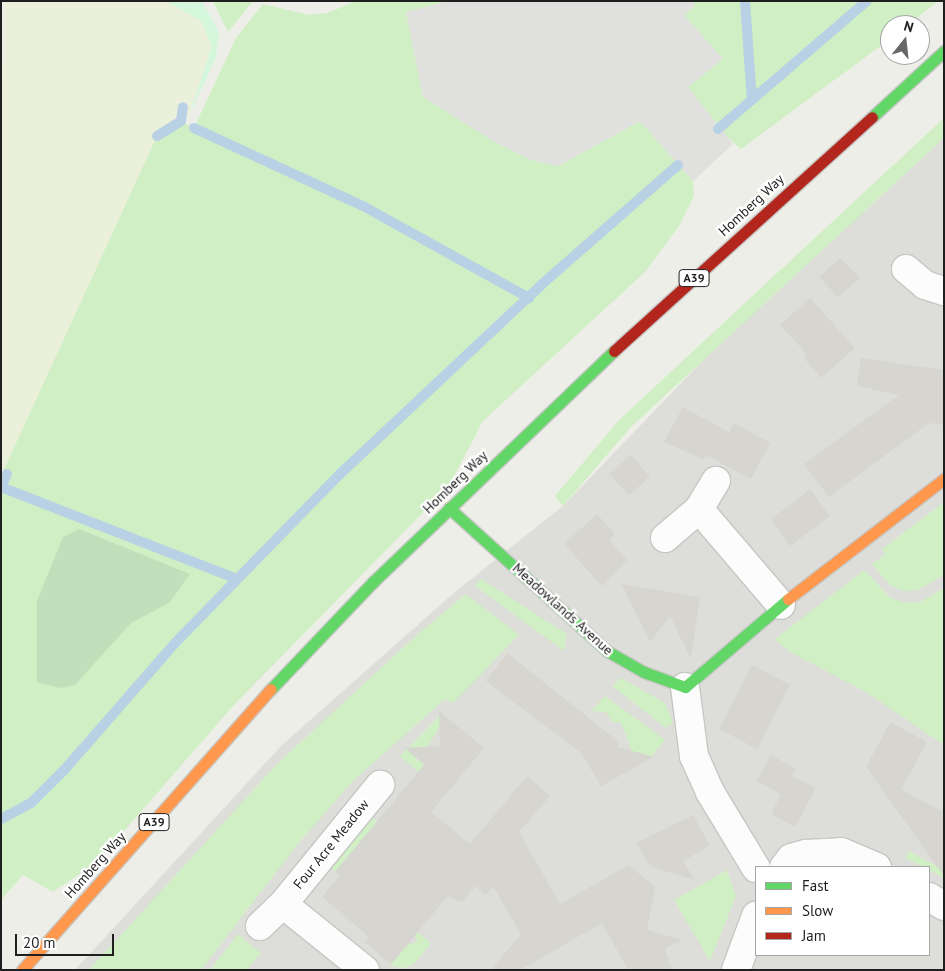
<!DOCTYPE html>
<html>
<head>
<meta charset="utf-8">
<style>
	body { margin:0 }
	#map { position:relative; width:945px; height:971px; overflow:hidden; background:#eeeee8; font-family:"PT Sans",sans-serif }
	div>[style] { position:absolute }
	.residential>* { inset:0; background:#ddddd9 }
	.farmland>* { inset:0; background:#eaf0da }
	.grass>* { inset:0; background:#d0efc4 }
	.forest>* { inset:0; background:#bfe0bb }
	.park>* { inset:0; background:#d4f7dc }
	.parking>* { inset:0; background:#e0e0de }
	.stream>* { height:10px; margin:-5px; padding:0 5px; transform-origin:5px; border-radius:5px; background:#b8d1e4 }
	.building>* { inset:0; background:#d7d5d0 }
	.roads { filter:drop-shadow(1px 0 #c6c6c4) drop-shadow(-1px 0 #c6c6c4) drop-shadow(0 1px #c6c6c4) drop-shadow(0 -1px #c6c6c4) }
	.street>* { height:28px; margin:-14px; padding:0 14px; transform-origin:14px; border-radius:14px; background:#fcfcfc }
	.fast>* { height:11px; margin:-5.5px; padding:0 5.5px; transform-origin:5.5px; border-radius:5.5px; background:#63d668 }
	.slow>* { height:11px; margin:-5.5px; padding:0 5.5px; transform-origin:5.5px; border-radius:5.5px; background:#ff974d }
	.jam>* { height:11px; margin:-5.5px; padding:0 5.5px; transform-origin:5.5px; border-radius:5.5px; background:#b3261e }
	span { translate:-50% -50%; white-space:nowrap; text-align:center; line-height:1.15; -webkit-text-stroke:4.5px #fff; paint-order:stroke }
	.shield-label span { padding:1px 4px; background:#fff; border:1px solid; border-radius:4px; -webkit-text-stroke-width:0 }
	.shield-label { font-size:12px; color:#1f1f1f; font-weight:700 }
	.street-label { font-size:14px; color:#1f1f1f }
	.frame { position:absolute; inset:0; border:2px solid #1f1f1f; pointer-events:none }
	.legend { position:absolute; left:755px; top:866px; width:175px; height:90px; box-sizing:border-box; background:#fff; border:1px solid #a5a5a5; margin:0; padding:6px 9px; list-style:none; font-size:15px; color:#1f1f1f }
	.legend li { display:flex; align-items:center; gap:10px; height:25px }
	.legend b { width:25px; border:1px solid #a5a5a5 }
	.north { position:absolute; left:880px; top:15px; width:50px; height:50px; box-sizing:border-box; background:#fff; border:1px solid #a5a5a5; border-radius:50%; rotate:16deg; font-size:14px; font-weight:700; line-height:20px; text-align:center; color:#1f1f1f }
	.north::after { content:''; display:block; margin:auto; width:18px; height:22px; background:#676765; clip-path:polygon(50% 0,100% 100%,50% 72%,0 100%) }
	.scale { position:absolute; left:15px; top:934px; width:99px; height:22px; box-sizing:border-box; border:2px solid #1f1f1f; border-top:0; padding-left:6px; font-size:15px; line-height:18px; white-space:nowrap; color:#1f1f1f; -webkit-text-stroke:4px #fff; paint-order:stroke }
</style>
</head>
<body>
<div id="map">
	<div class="residential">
		<i style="clip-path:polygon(evenodd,944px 138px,944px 970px,75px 970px,282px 745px,455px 592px,563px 506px,711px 352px,944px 138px,756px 867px,929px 867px,929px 955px,756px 955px,756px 867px)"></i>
	</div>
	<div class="farmland">
		<i style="clip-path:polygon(4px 1px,166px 1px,201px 21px,212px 46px,190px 113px,157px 136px,1px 476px)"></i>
	</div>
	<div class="grass">
		<i style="clip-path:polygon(213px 1px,253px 1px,228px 32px)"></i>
		<i style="clip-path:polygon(357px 1px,449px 1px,433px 6px,461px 117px,493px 141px,558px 166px,640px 121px,693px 181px,694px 196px,679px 226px,645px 272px,483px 421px,449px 486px,233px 706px,97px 862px,53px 892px,23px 875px,1px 900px,1px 476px,157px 136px,181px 121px,194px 128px,236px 38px,263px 4px,309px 15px,327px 13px)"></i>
		<i style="clip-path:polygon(692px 1px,938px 1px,908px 25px,890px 25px,890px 39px,741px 149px,718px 129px,688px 87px,684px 15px,695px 6px)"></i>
		<i style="clip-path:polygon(944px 118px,944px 138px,631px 427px,563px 506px,555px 496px,619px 420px)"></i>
		<i style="clip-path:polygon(944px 502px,944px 575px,918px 590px,904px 591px,890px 585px,872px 564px,885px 555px,882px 549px)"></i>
		<i style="clip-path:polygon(864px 570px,891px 598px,903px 602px,920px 602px,944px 588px,944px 745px,866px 692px,790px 652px,775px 639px)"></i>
		<i style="clip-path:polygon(481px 579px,567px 634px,564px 651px,475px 586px)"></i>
		<i style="clip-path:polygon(466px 594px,519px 635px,453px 703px,445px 699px,352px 782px,297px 845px,201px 970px,89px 970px,278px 763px,420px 632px)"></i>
		<i style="clip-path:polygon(621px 678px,665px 703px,673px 722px,666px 728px,612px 686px)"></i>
		<i style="clip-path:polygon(605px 696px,665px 740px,651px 757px,632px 751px,621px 723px,612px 722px,606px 712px,591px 711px)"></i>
		<i style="clip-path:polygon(442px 713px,450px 720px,443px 722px,427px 747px,417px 752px,424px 765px,418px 772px,400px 756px)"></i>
		<i style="clip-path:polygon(371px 818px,378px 821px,335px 872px,330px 867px)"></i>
		<i style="clip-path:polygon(909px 851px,944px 870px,944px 878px,905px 858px)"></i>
		<i style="clip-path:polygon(727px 870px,736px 896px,710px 961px,674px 900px)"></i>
		<i style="clip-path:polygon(417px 932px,431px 943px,416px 962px,406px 968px,390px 966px,409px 943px,412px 945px,418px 939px,414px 936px)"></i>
		<i style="clip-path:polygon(238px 934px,261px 953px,247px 970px,210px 970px)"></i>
	</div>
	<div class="forest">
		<i style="clip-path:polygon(79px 529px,190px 574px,169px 603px,131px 623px,75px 685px,60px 688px,37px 682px,37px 601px,63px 537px)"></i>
	</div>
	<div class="park">
		<i style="clip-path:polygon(166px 1px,202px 1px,219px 32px,216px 58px,190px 113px,212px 46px,201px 21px)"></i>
	</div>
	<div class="parking">
		<i style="clip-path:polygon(449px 1px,692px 1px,695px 6px,684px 15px,723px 59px,688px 87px,733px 144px,693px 181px,640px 121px,558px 166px,531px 160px,493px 141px,423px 97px,406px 12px)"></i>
	</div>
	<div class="stream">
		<i style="left:745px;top:1px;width:99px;rotate:86deg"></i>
		<i style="left:194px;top:128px;width:186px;rotate:24.8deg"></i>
		<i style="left:363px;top:206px;width:190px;rotate:29deg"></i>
		<i style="left:718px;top:129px;width:196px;rotate:-40.7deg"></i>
		<i style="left:157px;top:136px;width:28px;rotate:-32deg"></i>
		<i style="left:181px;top:121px;width:14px;rotate:-82deg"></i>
		<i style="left:2px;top:485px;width:12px;rotate:-66deg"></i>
		<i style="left:1px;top:487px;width:253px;rotate:21.3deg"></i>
		<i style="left:1px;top:819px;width:34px;rotate:-28deg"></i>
		<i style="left:31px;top:803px;width:49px;rotate:-45deg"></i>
		<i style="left:66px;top:768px;width:164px;rotate:-48.9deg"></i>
		<i style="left:174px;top:644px;width:238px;rotate:-45.7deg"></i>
		<i style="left:340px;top:474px;width:276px;rotate:-43.2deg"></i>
		<i style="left:541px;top:285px;width:182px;rotate:-41.2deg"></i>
	</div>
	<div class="building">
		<i style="clip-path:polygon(840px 258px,860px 278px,838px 297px,819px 277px)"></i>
		<i style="clip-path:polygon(810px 298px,855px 348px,821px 378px,804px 358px,807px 354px,780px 325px)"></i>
		<i style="clip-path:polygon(861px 358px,944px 370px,944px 425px,929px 423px,829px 497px,804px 464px,899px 395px,857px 386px)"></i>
		<i style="clip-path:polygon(683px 407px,729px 432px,734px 423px,770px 443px,751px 479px,706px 455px,703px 459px,664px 442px)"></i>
		<i style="clip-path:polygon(631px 455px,650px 477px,629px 495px,609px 474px)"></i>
		<i style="clip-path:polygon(810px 489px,830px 516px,790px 546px,771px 519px)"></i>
		<i style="clip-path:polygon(597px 514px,615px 534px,609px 540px,627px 560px,602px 586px,564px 544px)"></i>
		<i style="clip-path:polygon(621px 584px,700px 597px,691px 659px,670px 616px,650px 642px)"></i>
		<i style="clip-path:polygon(507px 653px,619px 742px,618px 747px,654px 757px,601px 786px,581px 753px,486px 681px)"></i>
		<i style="clip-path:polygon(752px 665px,790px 685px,757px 749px,719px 729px)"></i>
		<i style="clip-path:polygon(439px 711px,484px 748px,431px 812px,470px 844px,527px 776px,550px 796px,519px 832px,560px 904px,629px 865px,655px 887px,647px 930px,682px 940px,665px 949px,672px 970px,628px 970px,602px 923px,520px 970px,491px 970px,521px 934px,493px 886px,486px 895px,475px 886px,462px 902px,448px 896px,391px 964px,365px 942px,369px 937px,322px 897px,340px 876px,335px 872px,424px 765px,405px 748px,440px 746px)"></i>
		<i style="clip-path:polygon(890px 722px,927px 742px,901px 790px,944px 812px,944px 876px,866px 767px)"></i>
		<i style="clip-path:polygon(771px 755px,796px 769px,792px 776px,816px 788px,795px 827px,771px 814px,781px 794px,757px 781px)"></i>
		<i style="clip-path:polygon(693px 815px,710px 846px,683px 861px,695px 880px,651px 867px,636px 843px)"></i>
	</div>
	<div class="roads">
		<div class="street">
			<i style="left:906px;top:269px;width:25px;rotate:40deg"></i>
			<i style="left:925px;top:285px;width:20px;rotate:18deg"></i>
			<i style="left:699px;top:509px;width:126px;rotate:49.5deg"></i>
			<i style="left:665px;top:538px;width:45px;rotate:-40.5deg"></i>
			<i style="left:699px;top:509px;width:33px;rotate:-59deg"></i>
			<i style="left:685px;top:687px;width:70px;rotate:82.6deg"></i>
			<i style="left:694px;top:756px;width:39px;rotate:66deg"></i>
			<i style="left:710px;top:792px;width:89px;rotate:58.8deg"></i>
			<i style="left:784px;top:867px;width:11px;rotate:-52deg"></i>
			<i style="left:791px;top:858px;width:16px;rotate:-15deg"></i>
			<i style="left:806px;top:854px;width:35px;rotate:-3deg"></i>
			<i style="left:841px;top:852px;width:39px;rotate:23deg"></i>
			<i style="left:929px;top:897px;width:17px;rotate:31deg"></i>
			<i style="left:283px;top:904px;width:105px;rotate:38.8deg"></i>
			<i style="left:260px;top:926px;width:32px;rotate:-44deg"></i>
			<i style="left:283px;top:904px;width:154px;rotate:-50.8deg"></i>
			<i style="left:736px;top:970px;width:58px;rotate:-69.7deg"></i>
		</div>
		<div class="fast">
			<i style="left:872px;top:117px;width:98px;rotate:-42.5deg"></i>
			<i style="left:449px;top:508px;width:213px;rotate:42.1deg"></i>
			<i style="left:607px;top:651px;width:43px;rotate:29.6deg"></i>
			<i style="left:644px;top:672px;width:44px;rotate:20.1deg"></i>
			<i style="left:685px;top:687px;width:135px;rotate:-40.5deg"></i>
			<i style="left:271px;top:689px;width:148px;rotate:-46.4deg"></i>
			<i style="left:373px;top:582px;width:334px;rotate:-43.8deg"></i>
		</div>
		<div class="slow">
			<i style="left:788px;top:599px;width:197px;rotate:-37.6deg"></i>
			<i style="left:22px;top:970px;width:375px;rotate:-48.5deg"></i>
		</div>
		<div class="jam">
			<i style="left:614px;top:351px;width:348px;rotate:-42.2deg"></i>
		</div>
	</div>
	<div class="shield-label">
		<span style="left:694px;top:278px">A39</span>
		<span style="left:154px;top:822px">A39</span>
	</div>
	<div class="street-label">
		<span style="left:751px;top:205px;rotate:-43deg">Homberg Way</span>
		<span style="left:455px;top:482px;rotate:-44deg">Homberg Way</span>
		<span style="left:563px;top:609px;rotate:42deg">Meadowlands Avenue</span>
		<span style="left:331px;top:844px;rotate:-51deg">Four Acre Meadow</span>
		<span style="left:95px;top:865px;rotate:-48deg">Homberg Way</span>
	</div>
	<div class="frame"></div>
	<ul class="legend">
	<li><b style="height:6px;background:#63d668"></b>Fast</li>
	<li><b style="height:6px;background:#ff974d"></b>Slow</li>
	<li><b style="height:6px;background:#b3261e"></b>Jam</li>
	</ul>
	<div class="north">N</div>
	<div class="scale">20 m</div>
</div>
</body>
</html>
